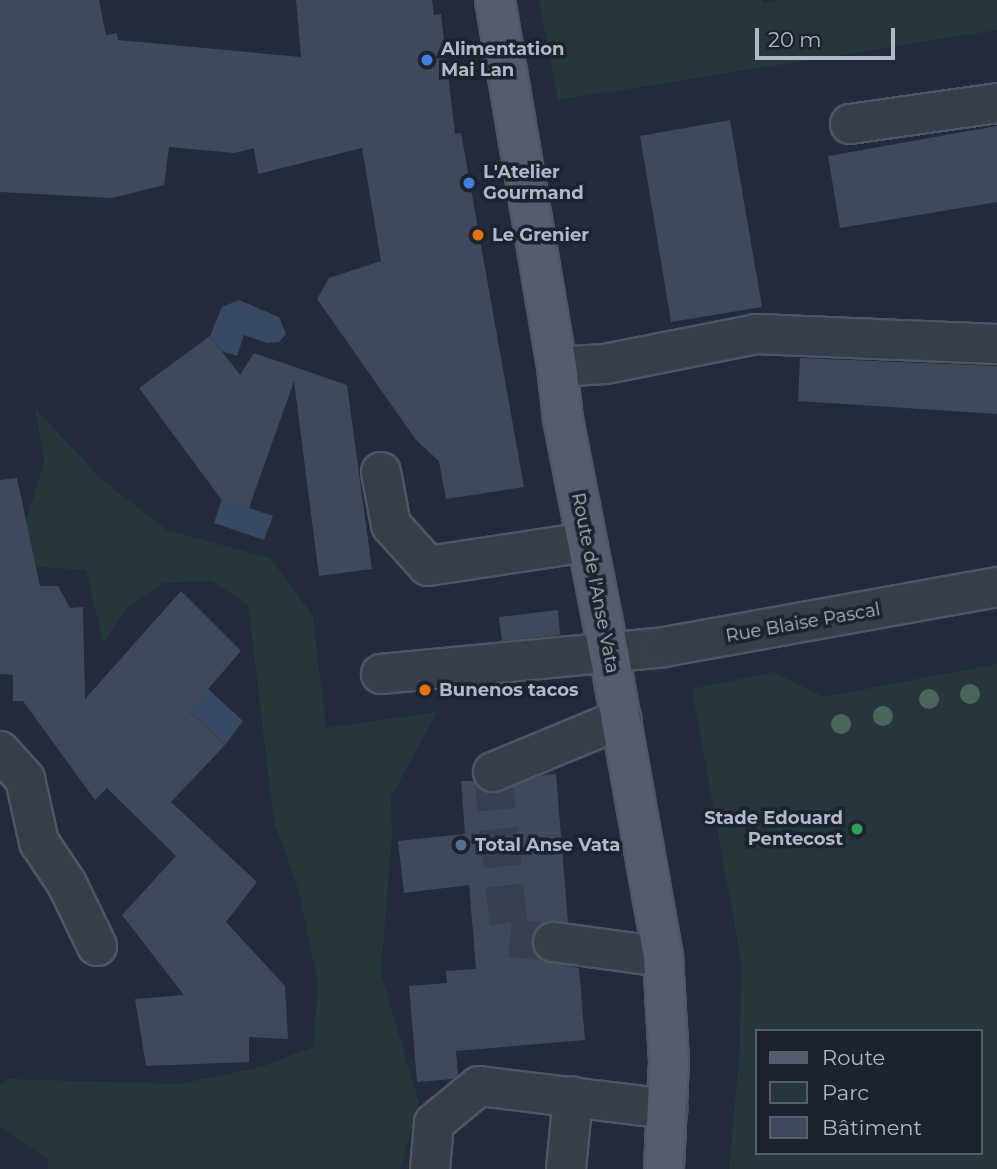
<!DOCTYPE html>
<html>
<head>
<meta charset="utf-8">
<style>
	body { margin:0 }
	#map { position:relative; width:997px; height:1169px; overflow:hidden; background:#232b3a; font-family:Montserrat,sans-serif }
	div>[style] { position:absolute }
	.green>* { inset:0; background:#25373b }
	.water>* { inset:0; background:#394863 }
	.building>* { inset:0; background:#3f4959 }
	.minor-tunnel>* { height:38px; margin-top:-19px; transform-origin:0; background:repeating-linear-gradient(90deg,#38404f 0 38px,transparent 0 57px) }
	.roads { filter:drop-shadow(2px 0 #4f5662) drop-shadow(-2px 0 #4f5662) drop-shadow(0 2px #4f5662) drop-shadow(0 -2px #4f5662) }
	.minor>* { height:38px; margin:-19px; padding:0 19px; transform-origin:19px; border-radius:19px; background:#373e4a }
	.major>* { height:38px; margin:-19px; padding:0 19px; transform-origin:19px; border-radius:19px; background:#555d6b }
	.trees>* { width:20px; height:20px; margin:-10px; border-radius:50%; background:#4a665c }
	.dots>* { width:19px; height:19px; translate:-50% -50%; box-sizing:border-box; border:4px solid #1c232f; border-radius:50% }
	span { translate:-50% -50%; white-space:nowrap; text-align:center; line-height:1.15; -webkit-text-stroke:7px #1c232f; paint-order:stroke }
	.poi-label { font-size:18px; color:#b2b9c6; font-weight:700 }
	.left { translate:0 -50%; text-align:left }
	.right { translate:-100% -50%; text-align:right }
	.street-label { font-size:18px; color:#b2b9c6 }
	.legend { position:absolute; left:755px; top:1029px; width:228px; height:126px; box-sizing:border-box; background:#1c232f; border:2px solid #585f6b; margin:0; padding:9px 12px; list-style:none; font-size:21px; color:#b2b9c6 }
	.legend li { display:flex; align-items:center; gap:14px; height:35px }
	.legend b { width:35px; border:2px solid #585f6b }
	.scale { position:absolute; left:755px; top:28px; width:140px; height:32px; box-sizing:border-box; border:4px solid #b2b9c6; border-top:0; padding-left:9px; font-size:21px; line-height:24px; white-space:nowrap; color:#b2b9c6; -webkit-text-stroke:5px #1c232f; paint-order:stroke }
</style>
</head>
<body>
<div id="map">
	<div class="green">
		<i style="clip-path:polygon(539px 0,762px 0,763px 3px,776px 0,997px 0,997px 30px,558px 100px)"></i>
		<i style="clip-path:polygon(35px 408px,102px 480px,167px 530px,270px 558px,313px 616px,326px 728px,437px 712px,391px 797px,392px 835px,381px 973px,419px 1103px,400px 1169px,48px 1169px,47px 1158px,0 1126px,0 1085px,9px 1079px,179px 1084px,261px 1067px,313px 1047px,318px 984px,299px 892px,274px 821px,248px 605px,212px 581px,163px 583px,128px 607px,103px 642px,86px 570px,13px 565px,44px 462px)"></i>
		<i style="clip-path:polygon(evenodd,997px 664px,997px 1169px,729px 1169px,740px 1047px,741px 960px,692px 689px,773px 672px,823px 697px,997px 664px,757px 1031px,981px 1031px,981px 1153px,757px 1153px,757px 1031px)"></i>
	</div>
	<div class="water">
		<i style="clip-path:polygon(239px 300px,279px 317px,286px 334px,279px 342px,267px 343px,244px 335px,237px 356px,222px 351px,210px 336px,222px 307px)"></i>
		<i style="clip-path:polygon(222px 499px,273px 516px,264px 540px,214px 523px)"></i>
		<i style="clip-path:polygon(197px 679px,243px 721px,225px 745px,179px 701px)"></i>
	</div>
	<div class="building">
		<i style="clip-path:polygon(0 0,99px 0,106px 35px,117px 33px,118px 40px,301px 57px,296px 0,432px 0,434px 15px,441px 14px,455px 134px,461px 133px,524px 487px,446px 499px,439px 461px,416px 440px,317px 299px,329px 278px,381px 261px,362px 148px,258px 174px,254px 148px,234px 153px,169px 147px,164px 185px,112px 198px,0 192px)"></i>
		<i style="clip-path:polygon(730px 120px,762px 307px,671px 322px,640px 136px)"></i>
		<i style="clip-path:polygon(997px 126px,997px 202px,840px 228px,828px 156px)"></i>
		<i style="clip-path:polygon(210px 336px,240px 375px,254px 353px,347px 385px,372px 569px,319px 576px,294px 381px,249px 508px,221px 499px,139px 388px)"></i>
		<i style="clip-path:polygon(800px 358px,997px 366px,997px 414px,798px 401px)"></i>
		<i style="clip-path:polygon(17px 478px,40px 586px,58px 586px,70px 608px,83px 607px,85px 699px,181px 591px,241px 651px,189px 711px,225px 745px,171px 802px,257px 882px,226px 922px,285px 986px,288px 1039px,249px 1037px,249px 1062px,146px 1066px,135px 999px,184px 995px,122px 915px,176px 856px,107px 788px,95px 800px,23px 701px,13px 701px,13px 675px,0 674px,0 480px)"></i>
		<i style="clip-path:polygon(558px 610px,560px 635px,502px 641px,499px 617px)"></i>
		<i style="clip-path:polygon(556px 774px,568px 922px,544px 922px,535px 929px,531px 940px,533px 951px,540px 960px,579px 968px,585px 1040px,456px 1051px,458px 1075px,453px 1079px,417px 1082px,409px 986px,447px 983px,446px 971px,476px 969px,469px 885px,404px 893px,398px 841px,465px 834px,461px 781px,473px 781px,480px 790px,491px 794px,543px 775px)"></i>
	</div>
	<div class="minor-tunnel">
		<i style="left:493px;top:772px;width:167px;rotate:84.2deg"></i>
		<i style="left:510px;top:938px;width:43px;rotate:5.3deg"></i>
	</div>
	<div class="roads">
		<div class="minor">
			<i style="left:850px;top:124px;width:148px;rotate:-8.1deg"></i>
			<i style="left:557px;top:367px;width:48px;rotate:-3.6deg"></i>
			<i style="left:605px;top:364px;width:154px;rotate:-11.2deg"></i>
			<i style="left:756px;top:334px;width:241px;rotate:2.4deg"></i>
			<i style="left:381px;top:472px;width:54px;rotate:79.3deg"></i>
			<i style="left:391px;top:525px;width:55px;rotate:47.9deg"></i>
			<i style="left:428px;top:566px;width:160px;rotate:-8.6deg"></i>
			<i style="left:381px;top:674px;width:284px;rotate:-5.4deg"></i>
			<i style="left:664px;top:647px;width:338px;rotate:-10.2deg"></i>
			<i style="left:0;top:751px;width:38px;rotate:48deg"></i>
			<i style="left:25px;top:779px;width:65px;rotate:77.5deg"></i>
			<i style="left:39px;top:842px;width:50px;rotate:56.3deg"></i>
			<i style="left:67px;top:884px;width:69px;rotate:64.2deg"></i>
			<i style="left:493px;top:772px;width:139px;rotate:-22.5deg"></i>
			<i style="left:553px;top:942px;width:111px;rotate:7.8deg"></i>
			<i style="left:430px;top:1169px;width:46px;rotate:-85deg"></i>
			<i style="left:434px;top:1123px;width:58px;rotate:-39.4deg"></i>
			<i style="left:479px;top:1086px;width:190px;rotate:6.9deg"></i>
			<i style="left:566px;top:1169px;width:73px;rotate:-84.5deg"></i>
		</div>
		<div class="major">
			<i style="left:495px;top:0;width:372px;rotate:80.4deg"></i>
			<i style="left:557px;top:367px;width:52px;rotate:83.4deg"></i>
			<i style="left:563px;top:419px;width:238px;rotate:78.9deg"></i>
			<i style="left:609px;top:653px;width:309px;rotate:79.9deg"></i>
			<i style="left:663px;top:957px;width:105px;rotate:86.7deg"></i>
			<i style="left:669px;top:1062px;width:107px;rotate:92.7deg"></i>
		</div>
	</div>
	<div class="trees">
		<i style="left:970px;top:694px"></i>
		<i style="left:929px;top:699px"></i>
		<i style="left:883px;top:716px"></i>
		<i style="left:841px;top:724px"></i>
	</div>
	<div class="dots">
		<i style="left:427px;top:60px;background:#3f7fe0"></i>
		<i style="left:469px;top:183px;background:#3f7fe0"></i>
		<i style="left:478px;top:235px;background:#e8710a"></i>
		<i style="left:425px;top:690px;background:#e8710a"></i>
		<i style="left:857px;top:829px;background:#2e9e5b"></i>
		<i style="left:461px;top:845px;background:#5c6f8a"></i>
	</div>
	<div class="poi-label">
		<span class="left" style="left:441px;top:60px">Alimentation<br>Mai Lan</span>
		<span class="left" style="left:483px;top:183px">L'Atelier<br>Gourmand</span>
		<span class="left" style="left:492px;top:235px">Le Grenier</span>
		<span class="left" style="left:439px;top:690px">Bunenos tacos</span>
		<span class="right" style="left:843px;top:829px">Stade Edouard<br>Pentecost</span>
		<span class="left" style="left:475px;top:845px">Total Anse Vata</span>
	</div>
	<div class="street-label">
		<span style="left:595px;top:583px;rotate:79deg">Route de l'Anse Vata</span>
		<span style="left:803px;top:623px;rotate:-10deg">Rue Blaise Pascal</span>
	</div>
	<ul class="legend">
	<li><b style="height:9px;background:#555d6b"></b>Route</li>
	<li><b style="height:19px;background:#25373b"></b>Parc</li>
	<li><b style="height:19px;background:#3f4959"></b>Bâtiment</li>
	</ul>
	<div class="scale">20 m</div>
</div>
</body>
</html>
